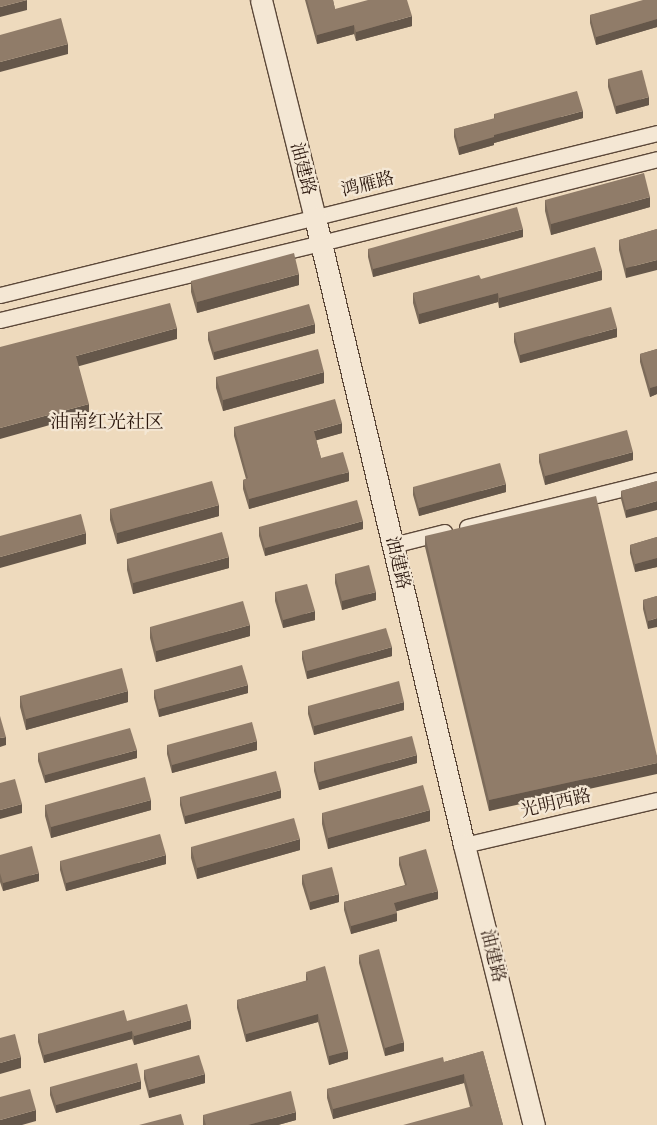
<!DOCTYPE html>
<html>
<head>
<meta charset="utf-8">
<style>
	body { margin:0 }
	#map { position:relative; width:657px; height:1125px; overflow:hidden; background:#eedabd; font-family:"Libre Bodoni","Noto Serif SC",serif }
	div>[style] { position:absolute }
	.roads { filter:drop-shadow(1px 0 #5c4839) drop-shadow(-1px 0 #5c4839) drop-shadow(0 1px #5c4839) drop-shadow(0 -1px #5c4839) }
	.street>* { height:15px; margin:-7.5px; padding:0 7.5px; transform-origin:7.5px; border-radius:7.5px; background:#f4e7d4 }
	.secondary>* { height:21px; margin:-10.5px; padding:0 10.5px; transform-origin:10.5px; border-radius:10.5px; background:#f4e7d4 }
	.wall>* { inset:0; background:#7c6b5a }
	.shaded-wall>* { inset:0; background:#65574a }
	.building>* { inset:0; background:#907c69 }
	span { translate:-50% -50%; white-space:nowrap; text-align:center; line-height:1.15; -webkit-text-stroke:4.5px #f4e7d4; paint-order:stroke }
	.street-label { font-size:18px; color:#2b170d }
	.neighbourhood-label { font-size:19px; color:#2b170d }
</style>
</head>
<body>
<div id="map">
	<div class="roads">
		<div class="street">
			<i style="left:0;top:295px;width:677px;rotate:-13.85deg"></i>
			<i style="left:0;top:320px;width:330px;rotate:-13.5deg"></i>
			<i style="left:321px;top:243px;width:346px;rotate:-14deg"></i>
			<i style="left:467px;top:527px;width:196px;rotate:-13.9deg"></i>
			<i style="left:393px;top:545px;width:53px;rotate:-14.3deg"></i>
			<i style="left:464px;top:845px;width:198px;rotate:-13.1deg"></i>
		</div>
		<div class="secondary">
			<i style="left:261px;top:0;width:225px;rotate:76.1deg"></i>
			<i style="left:315px;top:218px;width:644px;rotate:76.63deg"></i>
			<i style="left:464px;top:845px;width:289px;rotate:76deg"></i>
		</div>
	</div>
	<div class="wall">
		<i style="clip-path:polygon(305px 0,333px 0,335px 9px,412px 26px,356px 41px,354px 34px,317px 44px)"></i>
		<i style="clip-path:polygon(657px 0,657px 27px,596px 45px,590px 23px,590px 15px)"></i>
		<i style="clip-path:polygon(608px 79px,649px 105px,616px 114px,608px 87px)"></i>
		<i style="clip-path:polygon(494px 114px,583px 118px,494px 143px,494px 145px,459px 155px,454px 137px,454px 129px,494px 119px)"></i>
		<i style="clip-path:polygon(545px 200px,650px 207px,551px 235px,545px 211px)"></i>
		<i style="clip-path:polygon(657px 229px,626px 278px,619px 250px,619px 240px)"></i>
		<i style="clip-path:polygon(523px 237px,373px 277px,368px 257px,368px 249px)"></i>
		<i style="clip-path:polygon(481px 279px,602px 280px,499px 308px,498px 302px,419px 324px,413px 303px,413px 293px)"></i>
		<i style="clip-path:polygon(191px 281px,299px 285px,197px 313px,191px 292px)"></i>
		<i style="clip-path:polygon(208px 332px,315px 333px,214px 360px,208px 340px)"></i>
		<i style="clip-path:polygon(514px 333px,617px 337px,520px 363px,514px 342px)"></i>
		<i style="clip-path:polygon(657px 349px,657px 394px,650px 397px,640px 362px,640px 354px)"></i>
		<i style="clip-path:polygon(216px 377px,324px 383px,223px 411px,216px 388px)"></i>
		<i style="clip-path:polygon(234px 427px,342px 433px,316px 440px,321px 458px,349px 481px,249px 509px,243px 489px,243px 480px,246px 479px,234px 436px)"></i>
		<i style="clip-path:polygon(539px 454px,633px 460px,545px 485px,539px 462px)"></i>
		<i style="clip-path:polygon(657px 481px,626px 518px,621px 499px,621px 491px)"></i>
		<i style="clip-path:polygon(413px 487px,506px 492px,419px 516px,413px 495px)"></i>
		<i style="clip-path:polygon(110px 509px,219px 516px,117px 544px,110px 520px)"></i>
		<i style="clip-path:polygon(259px 527px,363px 529px,265px 556px,259px 536px)"></i>
		<i style="clip-path:polygon(425px 536px,657px 756px,489px 811px,425px 547px)"></i>
		<i style="clip-path:polygon(657px 537px,657px 567px,635px 572px,630px 553px,630px 545px)"></i>
		<i style="clip-path:polygon(127px 559px,229px 568px,133px 594px,127px 570px)"></i>
		<i style="clip-path:polygon(335px 574px,376px 600px,342px 610px,335px 583px)"></i>
		<i style="clip-path:polygon(275px 592px,315px 620px,283px 628px,275px 601px)"></i>
		<i style="clip-path:polygon(657px 596px,648px 629px,643px 609px,643px 600px)"></i>
		<i style="clip-path:polygon(150px 627px,250px 636px,156px 662px,150px 638px)"></i>
		<i style="clip-path:polygon(302px 651px,392px 656px,307px 679px,302px 659px)"></i>
		<i style="clip-path:polygon(154px 690px,248px 693px,159px 717px,154px 698px)"></i>
		<i style="clip-path:polygon(20px 696px,128px 702px,26px 730px,20px 707px)"></i>
		<i style="clip-path:polygon(308px 706px,404px 710px,314px 735px,308px 714px)"></i>
		<i style="clip-path:polygon(167px 745px,257px 750px,172px 773px,167px 754px)"></i>
		<i style="clip-path:polygon(38px 753px,137px 758px,45px 783px,38px 761px)"></i>
		<i style="clip-path:polygon(314px 762px,417px 763px,319px 790px,314px 771px)"></i>
		<i style="clip-path:polygon(180px 797px,281px 798px,185px 824px,180px 805px)"></i>
		<i style="clip-path:polygon(45px 805px,151px 810px,51px 838px,45px 816px)"></i>
		<i style="clip-path:polygon(322px 813px,430px 821px,328px 849px,322px 824px)"></i>
		<i style="clip-path:polygon(191px 847px,300px 850px,197px 879px,191px 858px)"></i>
		<i style="clip-path:polygon(0 855px,39px 881px,3px 891px,0 882px)"></i>
		<i style="clip-path:polygon(399px 857px,438px 899px,396px 911px,397px 921px,351px 934px,344px 910px,344px 902px,405px 885px,399px 865px)"></i>
		<i style="clip-path:polygon(60px 861px,166px 864px,66px 891px,60px 870px)"></i>
		<i style="clip-path:polygon(302px 875px,339px 902px,310px 910px,302px 884px)"></i>
		<i style="clip-path:polygon(359px 955px,404px 1051px,385px 1056px,359px 963px)"></i>
		<i style="clip-path:polygon(306px 972px,348px 1059px,329px 1065px,318px 1022px,246px 1042px,237px 1008px,237px 1000px,306px 981px)"></i>
		<i style="clip-path:polygon(127px 1021px,191px 1029px,134px 1045px,132px 1039px,44px 1063px,38px 1042px,38px 1034px)"></i>
		<i style="clip-path:polygon(483px 1051px,503px 1125px,470px 1107px,464px 1083px,333px 1119px,327px 1098px,327px 1089px,444px 1062px)"></i>
		<i style="clip-path:polygon(144px 1070px,205px 1083px,149px 1098px,144px 1079px)"></i>
		<i style="clip-path:polygon(50px 1087px,141px 1089px,56px 1113px,50px 1095px)"></i>
		<i style="clip-path:polygon(203px 1115px,296px 1120px,278px 1125px,203px 1125px)"></i>
	</div>
	<div class="shaded-wall">
		<i style="clip-path:polygon(27px 0,27px 10px,0 17px,0 7px)"></i>
		<i style="clip-path:polygon(412px 16px,412px 26px,356px 41px,356px 32px)"></i>
		<i style="clip-path:polygon(657px 19px,657px 27px,596px 45px,596px 37px)"></i>
		<i style="clip-path:polygon(354px 25px,354px 34px,317px 44px,317px 35px)"></i>
		<i style="clip-path:polygon(68px 44px,68px 54px,0 72px,0 62px)"></i>
		<i style="clip-path:polygon(649px 97px,649px 105px,616px 114px,616px 106px)"></i>
		<i style="clip-path:polygon(583px 111px,583px 118px,494px 143px,494px 145px,459px 155px,459px 147px,494px 135px)"></i>
		<i style="clip-path:polygon(650px 197px,650px 207px,551px 235px,551px 224px)"></i>
		<i style="clip-path:polygon(523px 229px,523px 237px,373px 277px,373px 269px)"></i>
		<i style="clip-path:polygon(657px 260px,657px 270px,626px 278px,626px 268px)"></i>
		<i style="clip-path:polygon(602px 270px,602px 280px,499px 308px,499px 298px)"></i>
		<i style="clip-path:polygon(299px 274px,299px 285px,197px 313px,197px 302px)"></i>
		<i style="clip-path:polygon(498px 293px,498px 302px,419px 324px,419px 314px)"></i>
		<i style="clip-path:polygon(315px 324px,315px 333px,214px 360px,214px 352px)"></i>
		<i style="clip-path:polygon(177px 328px,177px 339px,76px 367px,76px 356px)"></i>
		<i style="clip-path:polygon(617px 328px,617px 337px,520px 363px,520px 355px)"></i>
		<i style="clip-path:polygon(324px 372px,324px 383px,223px 411px,223px 400px)"></i>
		<i style="clip-path:polygon(657px 386px,657px 394px,650px 397px,650px 388px)"></i>
		<i style="clip-path:polygon(89px 404px,89px 414px,0 439px,0 428px)"></i>
		<i style="clip-path:polygon(342px 423px,342px 433px,314px 441px,314px 431px)"></i>
		<i style="clip-path:polygon(633px 452px,633px 460px,545px 485px,545px 476px)"></i>
		<i style="clip-path:polygon(349px 472px,349px 481px,249px 509px,249px 499px)"></i>
		<i style="clip-path:polygon(506px 484px,506px 492px,419px 516px,419px 508px)"></i>
		<i style="clip-path:polygon(657px 501px,657px 510px,626px 518px,626px 510px)"></i>
		<i style="clip-path:polygon(219px 505px,219px 516px,117px 544px,117px 533px)"></i>
		<i style="clip-path:polygon(363px 521px,363px 529px,265px 556px,265px 548px)"></i>
		<i style="clip-path:polygon(86px 533px,86px 544px,0 568px,0 557px)"></i>
		<i style="clip-path:polygon(229px 557px,229px 568px,133px 594px,133px 583px)"></i>
		<i style="clip-path:polygon(657px 558px,657px 567px,635px 572px,635px 564px)"></i>
		<i style="clip-path:polygon(376px 592px,376px 600px,342px 610px,342px 601px)"></i>
		<i style="clip-path:polygon(315px 611px,315px 620px,283px 628px,283px 620px)"></i>
		<i style="clip-path:polygon(657px 618px,657px 627px,648px 629px,648px 621px)"></i>
		<i style="clip-path:polygon(250px 625px,250px 636px,156px 662px,156px 651px)"></i>
		<i style="clip-path:polygon(392px 647px,392px 656px,307px 679px,307px 671px)"></i>
		<i style="clip-path:polygon(248px 685px,248px 693px,159px 717px,159px 709px)"></i>
		<i style="clip-path:polygon(128px 691px,128px 702px,26px 730px,26px 719px)"></i>
		<i style="clip-path:polygon(404px 702px,404px 710px,314px 735px,314px 726px)"></i>
		<i style="clip-path:polygon(6px 737px,6px 745px,0 747px,0 738px)"></i>
		<i style="clip-path:polygon(257px 741px,257px 750px,172px 773px,172px 765px)"></i>
		<i style="clip-path:polygon(137px 750px,137px 758px,45px 783px,45px 775px)"></i>
		<i style="clip-path:polygon(417px 755px,417px 763px,319px 790px,319px 782px)"></i>
		<i style="clip-path:polygon(657px 763px,657px 774px,489px 811px,489px 800px)"></i>
		<i style="clip-path:polygon(281px 790px,281px 798px,185px 824px,185px 816px)"></i>
		<i style="clip-path:polygon(151px 800px,151px 810px,51px 838px,51px 827px)"></i>
		<i style="clip-path:polygon(22px 804px,22px 813px,0 819px,0 810px)"></i>
		<i style="clip-path:polygon(430px 810px,430px 821px,328px 849px,328px 838px)"></i>
		<i style="clip-path:polygon(300px 839px,300px 850px,197px 879px,197px 868px)"></i>
		<i style="clip-path:polygon(166px 855px,166px 864px,66px 891px,66px 883px)"></i>
		<i style="clip-path:polygon(39px 873px,39px 881px,3px 891px,3px 883px)"></i>
		<i style="clip-path:polygon(438px 891px,438px 899px,394px 912px,394px 903px)"></i>
		<i style="clip-path:polygon(339px 894px,339px 902px,310px 910px,310px 902px)"></i>
		<i style="clip-path:polygon(397px 913px,397px 921px,351px 934px,351px 926px)"></i>
		<i style="clip-path:polygon(318px 1014px,318px 1022px,246px 1042px,246px 1034px)"></i>
		<i style="clip-path:polygon(191px 1020px,191px 1029px,134px 1045px,134px 1036px)"></i>
		<i style="clip-path:polygon(132px 1031px,132px 1039px,44px 1063px,44px 1055px)"></i>
		<i style="clip-path:polygon(404px 1042px,404px 1051px,385px 1056px,385px 1048px)"></i>
		<i style="clip-path:polygon(348px 1051px,348px 1059px,329px 1065px,329px 1056px)"></i>
		<i style="clip-path:polygon(21px 1057px,21px 1068px,0 1074px,0 1063px)"></i>
		<i style="clip-path:polygon(205px 1074px,205px 1083px,149px 1098px,149px 1090px)"></i>
		<i style="clip-path:polygon(464px 1074px,464px 1083px,333px 1119px,333px 1109px)"></i>
		<i style="clip-path:polygon(141px 1081px,141px 1089px,56px 1113px,56px 1105px)"></i>
		<i style="clip-path:polygon(36px 1110px,36px 1121px,22px 1125px,0 1125px,0 1120px)"></i>
		<i style="clip-path:polygon(296px 1112px,296px 1120px,278px 1125px,248px 1125px)"></i>
	</div>
	<div class="building">
		<i style="clip-path:polygon(0 0,27px 0,0 7px)"></i>
		<i style="clip-path:polygon(307px 0,333px 0,335px 9px,368px 0,407px 0,412px 16px,356px 32px,354px 25px,317px 35px)"></i>
		<i style="clip-path:polygon(643px 0,657px 0,657px 19px,596px 37px,590px 15px)"></i>
		<i style="clip-path:polygon(61px 18px,68px 44px,0 62px,0 35px)"></i>
		<i style="clip-path:polygon(642px 70px,649px 97px,616px 106px,608px 79px)"></i>
		<i style="clip-path:polygon(577px 91px,583px 111px,494px 135px,494px 137px,459px 147px,454px 129px,495px 118px,494px 114px)"></i>
		<i style="clip-path:polygon(644px 173px,650px 197px,551px 224px,545px 200px)"></i>
		<i style="clip-path:polygon(517px 207px,523px 229px,373px 269px,368px 249px)"></i>
		<i style="clip-path:polygon(657px 229px,657px 260px,626px 268px,619px 240px)"></i>
		<i style="clip-path:polygon(595px 247px,602px 270px,499px 298px,498px 293px,419px 314px,413px 293px,479px 275px,481px 279px)"></i>
		<i style="clip-path:polygon(294px 253px,299px 274px,197px 302px,191px 281px)"></i>
		<i style="clip-path:polygon(170px 303px,177px 328px,76px 356px,89px 404px,0 428px,0 347px)"></i>
		<i style="clip-path:polygon(309px 304px,315px 324px,214px 352px,208px 332px)"></i>
		<i style="clip-path:polygon(611px 307px,617px 328px,520px 355px,514px 333px)"></i>
		<i style="clip-path:polygon(318px 349px,324px 372px,223px 400px,216px 377px)"></i>
		<i style="clip-path:polygon(657px 349px,657px 386px,650px 388px,640px 354px)"></i>
		<i style="clip-path:polygon(335px 399px,342px 423px,314px 431px,321px 458px,343px 452px,349px 472px,249px 499px,243px 480px,248px 478px,234px 427px)"></i>
		<i style="clip-path:polygon(627px 430px,633px 452px,545px 476px,539px 454px)"></i>
		<i style="clip-path:polygon(500px 463px,506px 484px,419px 508px,413px 487px)"></i>
		<i style="clip-path:polygon(212px 481px,219px 505px,117px 533px,110px 509px)"></i>
		<i style="clip-path:polygon(657px 481px,657px 501px,626px 510px,621px 491px)"></i>
		<i style="clip-path:polygon(596px 496px,657px 756px,657px 763px,489px 800px,425px 536px)"></i>
		<i style="clip-path:polygon(357px 500px,363px 521px,265px 548px,259px 527px)"></i>
		<i style="clip-path:polygon(81px 514px,86px 533px,0 557px,0 536px)"></i>
		<i style="clip-path:polygon(222px 532px,229px 557px,133px 583px,127px 559px)"></i>
		<i style="clip-path:polygon(657px 537px,657px 558px,635px 564px,630px 545px)"></i>
		<i style="clip-path:polygon(369px 565px,376px 592px,342px 601px,335px 574px)"></i>
		<i style="clip-path:polygon(307px 584px,315px 611px,283px 620px,275px 592px)"></i>
		<i style="clip-path:polygon(657px 596px,657px 618px,648px 621px,643px 600px)"></i>
		<i style="clip-path:polygon(243px 601px,250px 625px,156px 651px,150px 627px)"></i>
		<i style="clip-path:polygon(386px 628px,392px 647px,307px 671px,302px 651px)"></i>
		<i style="clip-path:polygon(242px 665px,248px 685px,159px 709px,154px 690px)"></i>
		<i style="clip-path:polygon(122px 668px,128px 691px,26px 719px,20px 696px)"></i>
		<i style="clip-path:polygon(399px 681px,404px 702px,314px 726px,308px 706px)"></i>
		<i style="clip-path:polygon(0 716px,6px 737px,0 738px)"></i>
		<i style="clip-path:polygon(252px 722px,257px 741px,172px 765px,167px 745px)"></i>
		<i style="clip-path:polygon(130px 728px,137px 750px,45px 775px,38px 753px)"></i>
		<i style="clip-path:polygon(412px 736px,417px 755px,319px 782px,314px 762px)"></i>
		<i style="clip-path:polygon(276px 771px,281px 790px,185px 816px,180px 797px)"></i>
		<i style="clip-path:polygon(145px 777px,151px 800px,51px 827px,45px 805px)"></i>
		<i style="clip-path:polygon(15px 779px,22px 804px,0 810px,0 783px)"></i>
		<i style="clip-path:polygon(423px 785px,430px 810px,328px 838px,322px 813px)"></i>
		<i style="clip-path:polygon(294px 818px,300px 839px,197px 868px,191px 847px)"></i>
		<i style="clip-path:polygon(160px 834px,166px 855px,66px 883px,60px 861px)"></i>
		<i style="clip-path:polygon(32px 846px,39px 873px,3px 883px,0 873px,0 855px)"></i>
		<i style="clip-path:polygon(426px 849px,438px 891px,394px 903px,397px 913px,351px 926px,344px 902px,407px 885px,399px 857px)"></i>
		<i style="clip-path:polygon(332px 867px,339px 894px,310px 902px,302px 875px)"></i>
		<i style="clip-path:polygon(379px 949px,404px 1042px,385px 1048px,359px 955px)"></i>
		<i style="clip-path:polygon(325px 966px,348px 1051px,329px 1056px,318px 1014px,246px 1034px,237px 1000px,308px 980px,306px 972px)"></i>
		<i style="clip-path:polygon(187px 1004px,191px 1020px,134px 1036px,132px 1031px,44px 1055px,38px 1034px,124px 1010px,127px 1021px)"></i>
		<i style="clip-path:polygon(15px 1034px,21px 1057px,0 1063px,0 1038px)"></i>
		<i style="clip-path:polygon(483px 1051px,503px 1125px,403px 1125px,473px 1106px,464px 1074px,333px 1109px,327px 1089px,443px 1057px,444px 1062px)"></i>
		<i style="clip-path:polygon(199px 1055px,205px 1074px,149px 1090px,144px 1070px)"></i>
		<i style="clip-path:polygon(137px 1063px,141px 1081px,56px 1105px,50px 1087px)"></i>
		<i style="clip-path:polygon(30px 1089px,36px 1110px,0 1120px,0 1097px)"></i>
		<i style="clip-path:polygon(291px 1091px,296px 1112px,248px 1125px,206px 1125px,203px 1115px)"></i>
		<i style="clip-path:polygon(181px 1114px,184px 1125px,139px 1125px)"></i>
	</div>
	<div class="street-label">
		<span style="left:302px;top:169px;rotate:76deg">油建路</span>
		<span style="left:368px;top:185px;rotate:-14deg">鸿雁路</span>
		<span style="left:397px;top:563px;rotate:77deg">油建路</span>
		<span style="left:556px;top:804px;rotate:-13deg">光明西路</span>
		<span style="left:492px;top:956px;rotate:76deg">油建路</span>
	</div>
	<div class="neighbourhood-label">
		<span style="left:107px;top:423px">油南红光社区</span>
	</div>
</div>
</body>
</html>
